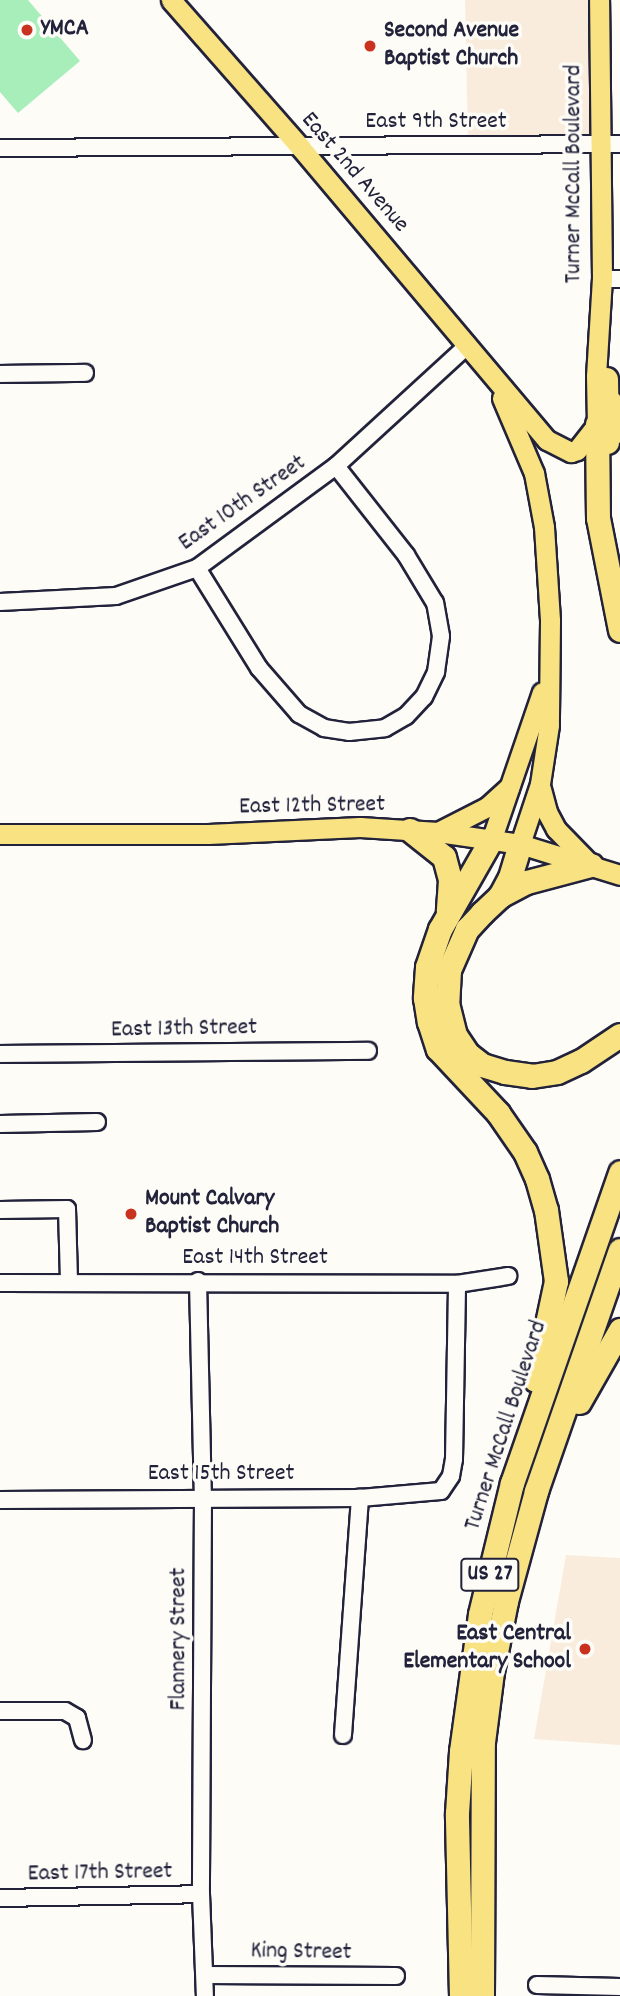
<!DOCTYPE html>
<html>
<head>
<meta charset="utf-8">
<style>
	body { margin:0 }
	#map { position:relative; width:620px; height:1996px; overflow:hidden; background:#fdfcf7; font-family:Dekko,sans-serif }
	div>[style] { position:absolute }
	.built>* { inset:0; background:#faecdd }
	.green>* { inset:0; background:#a7eebb }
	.roads { filter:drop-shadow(2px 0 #22223b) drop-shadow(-2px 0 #22223b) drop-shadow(0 2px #22223b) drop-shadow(0 -2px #22223b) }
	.minor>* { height:16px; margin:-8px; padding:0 8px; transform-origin:8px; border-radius:8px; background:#fdfcf7 }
	.major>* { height:19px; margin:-9.5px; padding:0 9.5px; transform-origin:9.5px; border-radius:9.5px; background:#f8e281 }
	.highway>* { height:23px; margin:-11.5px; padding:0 11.5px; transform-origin:11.5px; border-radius:11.5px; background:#f8e281 }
	.dots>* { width:19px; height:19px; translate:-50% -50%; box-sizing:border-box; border:4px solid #fdfcf7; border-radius:50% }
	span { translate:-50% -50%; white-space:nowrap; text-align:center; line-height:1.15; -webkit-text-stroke:7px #fdfcf7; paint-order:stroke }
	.shield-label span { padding:2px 5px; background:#fdfcf7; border:2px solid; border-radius:5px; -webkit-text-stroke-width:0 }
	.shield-label { font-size:23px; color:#22223b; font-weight:700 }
	.poi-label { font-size:24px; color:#22223b; font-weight:700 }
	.left { translate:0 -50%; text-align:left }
	.right { translate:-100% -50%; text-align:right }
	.street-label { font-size:24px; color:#22223b }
</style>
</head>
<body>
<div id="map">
	<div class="built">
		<i style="clip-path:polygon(465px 0,599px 0,602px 145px,468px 145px)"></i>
		<i style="clip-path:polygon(566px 1555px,620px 1558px,620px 1745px,534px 1739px)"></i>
	</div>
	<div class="green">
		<i style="clip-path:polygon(0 0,28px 0,80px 61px,18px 113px,0 92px)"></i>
	</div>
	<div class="roads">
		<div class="minor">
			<i style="left:0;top:148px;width:620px;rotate:-0.37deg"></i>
			<i style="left:602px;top:279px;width:18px"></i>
			<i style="left:0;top:374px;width:85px;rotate:-0.7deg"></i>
			<i style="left:197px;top:568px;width:118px;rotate:58.2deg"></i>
			<i style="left:259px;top:668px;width:61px;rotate:49deg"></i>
			<i style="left:299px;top:714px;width:29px;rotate:29deg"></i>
			<i style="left:324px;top:728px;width:25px;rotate:9deg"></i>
			<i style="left:349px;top:732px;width:36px;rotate:-6deg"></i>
			<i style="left:385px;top:728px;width:24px;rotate:-30deg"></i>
			<i style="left:406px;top:716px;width:26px;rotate:-47deg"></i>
			<i style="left:424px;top:697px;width:28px;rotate:-64deg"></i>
			<i style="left:436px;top:672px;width:36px;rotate:-82deg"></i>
			<i style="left:441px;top:636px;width:34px;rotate:-100deg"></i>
			<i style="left:435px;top:603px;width:56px;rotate:-121.1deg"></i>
			<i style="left:406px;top:555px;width:113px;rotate:-128.2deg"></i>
			<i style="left:0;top:602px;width:116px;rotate:-3deg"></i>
			<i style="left:116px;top:596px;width:86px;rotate:-19.1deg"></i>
			<i style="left:197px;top:568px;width:172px;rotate:-36.3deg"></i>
			<i style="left:336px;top:466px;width:179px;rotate:-42.5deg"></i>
			<i style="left:0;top:1054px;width:368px;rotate:-0.5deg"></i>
			<i style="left:0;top:1124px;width:97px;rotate:-1.2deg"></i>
			<i style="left:0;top:1210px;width:67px;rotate:-0.9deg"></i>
			<i style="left:67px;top:1209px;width:73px;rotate:88.4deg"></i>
			<i style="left:198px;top:1281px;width:216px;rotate:88.7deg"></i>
			<i style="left:203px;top:1497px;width:397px;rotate:90.3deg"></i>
			<i style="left:201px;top:1894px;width:102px;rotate:87.8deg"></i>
			<i style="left:0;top:1283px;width:457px;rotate:0.1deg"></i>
			<i style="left:457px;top:1284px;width:52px;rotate:-8.9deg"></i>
			<i style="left:0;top:1500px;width:360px;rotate:-0.3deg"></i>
			<i style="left:360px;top:1498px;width:81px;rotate:-4.9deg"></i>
			<i style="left:441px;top:1491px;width:18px;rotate:-56deg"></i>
			<i style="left:451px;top:1476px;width:17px;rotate:-80deg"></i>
			<i style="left:454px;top:1459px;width:175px;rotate:-89deg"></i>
			<i style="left:0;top:1711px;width:65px"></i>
			<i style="left:65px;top:1711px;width:14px;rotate:30deg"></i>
			<i style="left:77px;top:1718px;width:23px;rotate:75deg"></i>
			<i style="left:343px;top:1735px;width:238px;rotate:-85.9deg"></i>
			<i style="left:0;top:1898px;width:201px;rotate:-1.1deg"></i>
			<i style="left:205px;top:1975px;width:191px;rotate:0.3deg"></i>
			<i style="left:537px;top:1985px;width:83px;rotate:1.4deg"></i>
		</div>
		<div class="major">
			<i style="left:171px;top:0;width:196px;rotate:48.7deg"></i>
			<i style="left:300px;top:147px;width:383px;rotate:49.9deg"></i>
			<i style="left:547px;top:440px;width:27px;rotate:27deg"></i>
			<i style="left:571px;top:452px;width:6px;rotate:-18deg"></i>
			<i style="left:577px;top:450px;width:33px;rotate:-52deg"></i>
			<i style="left:597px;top:424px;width:48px;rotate:-91.2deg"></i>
			<i style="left:596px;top:376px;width:97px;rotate:-86.5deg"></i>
			<i style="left:602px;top:279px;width:279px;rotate:-90.6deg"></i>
			<i style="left:502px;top:398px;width:82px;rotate:66.9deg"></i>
			<i style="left:534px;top:473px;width:55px;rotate:79.5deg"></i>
			<i style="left:544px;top:527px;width:94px;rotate:86.3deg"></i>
			<i style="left:550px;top:621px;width:104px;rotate:90.6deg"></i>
			<i style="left:549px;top:725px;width:60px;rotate:98.7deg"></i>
			<i style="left:540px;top:784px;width:63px;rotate:108.4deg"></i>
			<i style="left:611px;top:400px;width:34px;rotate:75deg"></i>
			<i style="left:541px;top:789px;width:24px;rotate:75deg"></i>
			<i style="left:547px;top:812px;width:19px;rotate:62deg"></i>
			<i style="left:556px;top:829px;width:49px;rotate:45.8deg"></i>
			<i style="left:438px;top:832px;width:55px;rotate:-27deg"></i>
			<i style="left:487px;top:807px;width:30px;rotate:-42deg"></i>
			<i style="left:0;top:834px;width:208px"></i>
			<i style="left:208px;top:834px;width:152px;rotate:-2.6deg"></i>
			<i style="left:360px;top:827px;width:78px;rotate:3.7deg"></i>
			<i style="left:438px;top:832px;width:83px;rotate:8.3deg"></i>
			<i style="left:520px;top:844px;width:105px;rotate:17.2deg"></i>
			<i style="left:492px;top:838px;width:154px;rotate:-71.1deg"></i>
		</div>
		<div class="highway">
			<i style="left:606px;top:379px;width:63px;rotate:89.1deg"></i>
			<i style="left:597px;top:424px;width:94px;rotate:89.4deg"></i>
			<i style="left:598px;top:518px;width:114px;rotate:78.9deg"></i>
			<i style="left:410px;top:830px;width:43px;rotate:38.5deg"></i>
			<i style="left:444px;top:857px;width:24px;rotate:75deg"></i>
			<i style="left:450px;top:880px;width:31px;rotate:94deg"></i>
			<i style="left:492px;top:838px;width:105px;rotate:119.7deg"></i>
			<i style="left:440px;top:929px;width:40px;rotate:108.9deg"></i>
			<i style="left:427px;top:967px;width:31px;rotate:94deg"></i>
			<i style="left:425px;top:998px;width:24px;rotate:81deg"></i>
			<i style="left:429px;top:1022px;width:28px;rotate:72deg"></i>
			<i style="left:438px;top:1049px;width:88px;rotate:46.8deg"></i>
			<i style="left:498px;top:1113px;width:47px;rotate:55.3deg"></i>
			<i style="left:525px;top:1152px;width:30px;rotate:66deg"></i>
			<i style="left:537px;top:1179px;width:32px;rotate:74deg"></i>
			<i style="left:546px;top:1210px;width:72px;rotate:82deg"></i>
			<i style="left:556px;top:1281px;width:101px;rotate:102deg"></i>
			<i style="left:591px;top:865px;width:67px;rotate:165.3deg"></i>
			<i style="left:526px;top:882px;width:30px;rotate:152deg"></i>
			<i style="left:500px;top:896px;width:25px;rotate:137deg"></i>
			<i style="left:482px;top:913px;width:22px;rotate:133deg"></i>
			<i style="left:467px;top:929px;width:45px;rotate:113.7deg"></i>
			<i style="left:449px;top:970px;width:33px;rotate:93deg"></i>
			<i style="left:447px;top:1003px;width:33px;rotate:76deg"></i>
			<i style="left:455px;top:1035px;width:23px;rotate:56deg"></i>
			<i style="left:468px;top:1054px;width:18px;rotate:38deg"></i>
			<i style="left:482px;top:1065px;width:24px;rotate:17deg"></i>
			<i style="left:505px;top:1072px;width:27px;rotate:8deg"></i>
			<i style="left:532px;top:1076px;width:25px;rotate:-9deg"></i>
			<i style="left:557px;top:1072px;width:26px;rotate:-25deg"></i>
			<i style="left:581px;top:1061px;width:47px;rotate:-33.7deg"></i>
			<i style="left:500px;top:896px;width:21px;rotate:-62deg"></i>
			<i style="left:510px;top:877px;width:34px;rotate:-73deg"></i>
			<i style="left:579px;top:1402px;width:83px;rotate:-60.3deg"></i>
			<i style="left:461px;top:1996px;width:183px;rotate:-91.3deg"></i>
			<i style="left:457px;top:1813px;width:62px;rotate:-86.3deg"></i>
			<i style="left:461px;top:1751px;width:138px;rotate:-82.1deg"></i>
			<i style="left:480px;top:1614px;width:135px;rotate:-76.3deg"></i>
			<i style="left:512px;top:1483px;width:329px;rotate:-70.8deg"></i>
			<i style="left:482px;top:1996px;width:254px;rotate:-89.8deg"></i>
			<i style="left:483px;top:1742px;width:71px;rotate:-82.7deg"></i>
			<i style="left:492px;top:1672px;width:72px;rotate:-78.8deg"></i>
			<i style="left:506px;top:1601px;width:114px;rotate:-74.7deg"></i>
			<i style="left:536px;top:1491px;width:255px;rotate:-70.8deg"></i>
		</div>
	</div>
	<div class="dots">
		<i style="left:27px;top:30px;background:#c8321e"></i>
		<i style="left:370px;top:46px;background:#c8321e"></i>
		<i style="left:131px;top:1214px;background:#c8321e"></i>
		<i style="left:585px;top:1649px;background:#c8321e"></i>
	</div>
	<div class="shield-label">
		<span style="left:490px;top:1575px">US 27</span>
	</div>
	<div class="poi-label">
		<span class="left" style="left:41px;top:30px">YMCA</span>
		<span class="left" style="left:384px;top:46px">Second Avenue<br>Baptist Church</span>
		<span class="left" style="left:145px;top:1214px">Mount Calvary<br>Baptist Church</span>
		<span class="right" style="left:571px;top:1649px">East Central<br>Elementary School</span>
	</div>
	<div class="street-label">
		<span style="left:436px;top:123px">East 9th Street</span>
		<span style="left:354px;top:173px;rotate:49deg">East 2nd Avenue</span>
		<span style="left:575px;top:174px;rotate:-90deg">Turner McCall Boulevard</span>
		<span style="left:243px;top:504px;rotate:-35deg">East 10th Street</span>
		<span style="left:312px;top:807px;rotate:-1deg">East 12th Street</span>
		<span style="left:184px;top:1030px;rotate:-1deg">East 13th Street</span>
		<span style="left:255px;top:1259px">East 14th Street</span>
		<span style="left:507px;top:1426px;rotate:-72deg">Turner McCall Boulevard</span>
		<span style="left:221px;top:1475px">East 15th Street</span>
		<span style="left:180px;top:1639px;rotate:-90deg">Flannery Street</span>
		<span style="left:100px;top:1874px;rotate:-1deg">East 17th Street</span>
		<span style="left:301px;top:1953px;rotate:1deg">King Street</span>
	</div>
</div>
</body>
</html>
